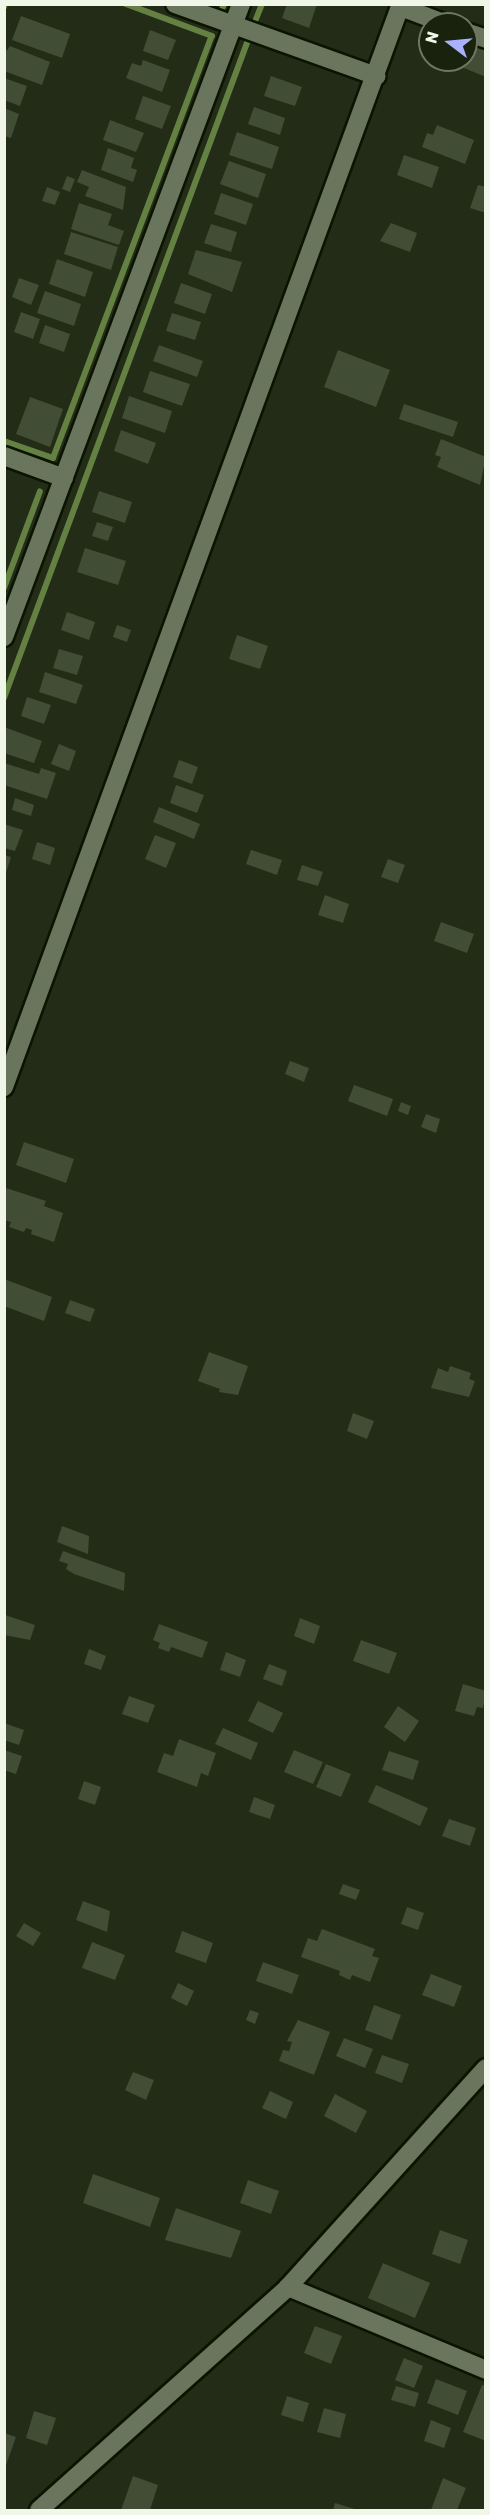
<!DOCTYPE html>
<html>
<head>
<meta charset="utf-8">
<style>
	body { margin:0 }
	#map { position:relative; width:490px; height:2515px; overflow:hidden; background:#222c16; font-family:Rubik,sans-serif }
	div>[style] { position:absolute }
	.stream>* { height:6px; margin:-3px; padding:0 3px; transform-origin:3px; border-radius:3px; background:#648042 }
	.building>* { inset:0; background:#424d36 }
	.roads { filter:drop-shadow(2px 0 #0b1402) drop-shadow(-2px 0 #0b1402) drop-shadow(0 2px #0b1402) drop-shadow(0 -2px #0b1402) }
	.minor>* { height:18px; margin:-9px; padding:0 9px; transform-origin:9px; border-radius:9px; background:#69755c }
	span { translate:-50% -50%; white-space:nowrap; text-align:center; line-height:1.15; -webkit-text-stroke:4.5px #18220d; paint-order:stroke }
	.frame { position:absolute; inset:0; border:6px solid #f0f7e9; pointer-events:none }
	.north { position:absolute; left:418px; top:12px; width:60px; height:60px; box-sizing:border-box; background:#18220d; border:2px solid #6e7765; border-radius:50%; rotate:286deg; font-size:16px; font-weight:700; line-height:24px; text-align:center; color:#f0f7e9 }
	.north::after { content:''; display:block; margin:auto; width:21px; height:27px; background:#a9b0fc; clip-path:polygon(50% 0,100% 100%,50% 72%,0 100%) }
</style>
</head>
<body>
<div id="map">
	<div class="stream">
		<i style="left:4px;top:7px;width:3px;rotate:-72deg"></i>
		<i style="left:222px;top:9px;width:5px;rotate:-68deg"></i>
		<i style="left:256px;top:19px;width:16px;rotate:-68deg"></i>
		<i style="left:4px;top:441px;width:52px;rotate:19.1deg"></i>
		<i style="left:53px;top:458px;width:451px;rotate:-69.4deg"></i>
		<i style="left:212px;top:36px;width:92px;rotate:-159.6deg"></i>
		<i style="left:4px;top:588px;width:103px;rotate:-69.6deg"></i>
		<i style="left:4px;top:698px;width:699px;rotate:-69.65deg"></i>
	</div>
	<div class="building">
		<i style="clip-path:polygon(287px 4px,317px 4px,309px 28px,282px 18px)"></i>
		<i style="clip-path:polygon(21px 16px,70px 34px,62px 58px,12px 40px)"></i>
		<i style="clip-path:polygon(150px 30px,176px 40px,168px 60px,143px 51px)"></i>
		<i style="clip-path:polygon(466px 42px,486px 50px,486px 77px,444px 60px,466px 60px)"></i>
		<i style="clip-path:polygon(10px 46px,50px 62px,42px 85px,4px 71px,4px 54px)"></i>
		<i style="clip-path:polygon(143px 60px,170px 70px,162px 92px,126px 78px,132px 63px,141px 66px)"></i>
		<i style="clip-path:polygon(271px 76px,302px 87px,295px 106px,264px 96px)"></i>
		<i style="clip-path:polygon(4px 78px,27px 86px,20px 106px,4px 100px)"></i>
		<i style="clip-path:polygon(143px 96px,171px 106px,162px 129px,135px 119px)"></i>
		<i style="clip-path:polygon(254px 107px,285px 118px,280px 135px,248px 124px)"></i>
		<i style="clip-path:polygon(4px 108px,19px 114px,11px 138px,4px 136px)"></i>
		<i style="clip-path:polygon(110px 120px,144px 133px,136px 152px,103px 140px)"></i>
		<i style="clip-path:polygon(437px 125px,474px 140px,465px 164px,422px 147px,427px 133px,433px 135px)"></i>
		<i style="clip-path:polygon(237px 132px,279px 147px,272px 169px,229px 155px)"></i>
		<i style="clip-path:polygon(108px 148px,134px 158px,131px 168px,137px 170px,133px 182px,101px 170px)"></i>
		<i style="clip-path:polygon(404px 155px,439px 167px,432px 188px,397px 175px)"></i>
		<i style="clip-path:polygon(229px 161px,266px 174px,258px 198px,220px 184px)"></i>
		<i style="clip-path:polygon(82px 170px,126px 187px,123px 210px,85px 196px,89px 187px,77px 182px)"></i>
		<i style="clip-path:polygon(67px 176px,75px 179px,70px 192px,62px 189px)"></i>
		<i style="clip-path:polygon(478px 185px,486px 187px,486px 213px,470px 208px)"></i>
		<i style="clip-path:polygon(47px 187px,60px 192px,55px 205px,42px 201px)"></i>
		<i style="clip-path:polygon(221px 193px,253px 204px,246px 225px,214px 214px)"></i>
		<i style="clip-path:polygon(79px 203px,112px 214px,108px 225px,124px 231px,119px 245px,71px 229px)"></i>
		<i style="clip-path:polygon(391px 223px,417px 233px,410px 252px,380px 241px)"></i>
		<i style="clip-path:polygon(211px 224px,237px 232px,231px 252px,204px 243px)"></i>
		<i style="clip-path:polygon(71px 232px,118px 247px,111px 270px,64px 254px)"></i>
		<i style="clip-path:polygon(196px 250px,242px 262px,232px 292px,188px 274px)"></i>
		<i style="clip-path:polygon(57px 259px,93px 272px,85px 297px,49px 284px)"></i>
		<i style="clip-path:polygon(19px 278px,39px 285px,31px 305px,12px 297px)"></i>
		<i style="clip-path:polygon(181px 283px,212px 294px,205px 314px,174px 303px)"></i>
		<i style="clip-path:polygon(45px 291px,81px 304px,74px 326px,37px 313px)"></i>
		<i style="clip-path:polygon(21px 312px,40px 319px,33px 339px,14px 332px)"></i>
		<i style="clip-path:polygon(172px 313px,201px 322px,195px 340px,166px 331px)"></i>
		<i style="clip-path:polygon(45px 325px,70px 334px,64px 352px,39px 343px)"></i>
		<i style="clip-path:polygon(159px 345px,203px 361px,197px 377px,153px 361px)"></i>
		<i style="clip-path:polygon(338px 350px,390px 370px,376px 407px,324px 387px)"></i>
		<i style="clip-path:polygon(150px 371px,190px 384px,182px 406px,143px 392px)"></i>
		<i style="clip-path:polygon(129px 396px,172px 411px,165px 433px,122px 418px)"></i>
		<i style="clip-path:polygon(30px 397px,63px 409px,50px 447px,16px 434px)"></i>
		<i style="clip-path:polygon(404px 404px,458px 422px,453px 437px,399px 419px)"></i>
		<i style="clip-path:polygon(121px 430px,156px 443px,148px 464px,114px 451px)"></i>
		<i style="clip-path:polygon(441px 439px,486px 457px,480px 485px,437px 467px,441px 457px,435px 455px)"></i>
		<i style="clip-path:polygon(99px 491px,132px 502px,125px 523px,92px 512px)"></i>
		<i style="clip-path:polygon(97px 522px,113px 527px,108px 541px,92px 536px)"></i>
		<i style="clip-path:polygon(85px 548px,126px 561px,118px 585px,77px 572px)"></i>
		<i style="clip-path:polygon(67px 612px,95px 622px,89px 640px,61px 630px)"></i>
		<i style="clip-path:polygon(117px 625px,131px 630px,127px 642px,113px 637px)"></i>
		<i style="clip-path:polygon(237px 635px,268px 646px,260px 669px,229px 659px)"></i>
		<i style="clip-path:polygon(59px 649px,83px 656px,77px 675px,53px 668px)"></i>
		<i style="clip-path:polygon(45px 672px,83px 685px,76px 704px,39px 692px)"></i>
		<i style="clip-path:polygon(27px 697px,51px 705px,44px 724px,21px 716px)"></i>
		<i style="clip-path:polygon(4px 727px,42px 741px,34px 763px,4px 753px)"></i>
		<i style="clip-path:polygon(59px 744px,76px 751px,69px 771px,51px 764px)"></i>
		<i style="clip-path:polygon(179px 760px,198px 767px,192px 784px,173px 777px)"></i>
		<i style="clip-path:polygon(4px 763px,39px 774px,41px 768px,56px 773px,47px 799px,4px 785px)"></i>
		<i style="clip-path:polygon(176px 785px,204px 795px,197px 813px,170px 803px)"></i>
		<i style="clip-path:polygon(15px 798px,34px 805px,31px 816px,12px 810px)"></i>
		<i style="clip-path:polygon(159px 807px,200px 824px,194px 839px,153px 822px)"></i>
		<i style="clip-path:polygon(4px 824px,23px 830px,15px 851px,4px 848px)"></i>
		<i style="clip-path:polygon(155px 835px,176px 843px,166px 868px,145px 859px)"></i>
		<i style="clip-path:polygon(37px 842px,55px 848px,50px 865px,32px 859px)"></i>
		<i style="clip-path:polygon(251px 850px,282px 860px,277px 875px,246px 864px)"></i>
		<i style="clip-path:polygon(4px 855px,11px 857px,5px 876px,4px 876px)"></i>
		<i style="clip-path:polygon(388px 859px,405px 865px,398px 883px,381px 877px)"></i>
		<i style="clip-path:polygon(302px 865px,323px 872px,318px 886px,297px 880px)"></i>
		<i style="clip-path:polygon(325px 895px,349px 904px,343px 923px,318px 915px)"></i>
		<i style="clip-path:polygon(441px 922px,474px 934px,467px 953px,434px 941px)"></i>
		<i style="clip-path:polygon(290px 1061px,309px 1068px,304px 1082px,285px 1074px)"></i>
		<i style="clip-path:polygon(354px 1085px,393px 1099px,387px 1116px,348px 1101px)"></i>
		<i style="clip-path:polygon(401px 1102px,411px 1106px,408px 1115px,398px 1111px)"></i>
		<i style="clip-path:polygon(426px 1114px,440px 1119px,436px 1133px,421px 1127px)"></i>
		<i style="clip-path:polygon(24px 1142px,74px 1159px,66px 1183px,16px 1165px)"></i>
		<i style="clip-path:polygon(6px 1188px,46px 1201px,44px 1206px,63px 1213px,54px 1242px,31px 1234px,32px 1230px,26px 1228px,24px 1232px,9px 1227px,11px 1222px,4px 1220px)"></i>
		<i style="clip-path:polygon(4px 1279px,52px 1297px,44px 1321px,4px 1306px)"></i>
		<i style="clip-path:polygon(70px 1300px,95px 1309px,90px 1322px,65px 1313px)"></i>
		<i style="clip-path:polygon(209px 1352px,248px 1366px,238px 1395px,219px 1392px,220px 1389px,198px 1381px)"></i>
		<i style="clip-path:polygon(450px 1366px,471px 1373px,469px 1379px,475px 1381px,469px 1397px,431px 1388px,438px 1368px,448px 1372px)"></i>
		<i style="clip-path:polygon(353px 1413px,374px 1421px,367px 1439px,347px 1431px)"></i>
		<i style="clip-path:polygon(62px 1526px,89px 1536px,88px 1554px,57px 1542px)"></i>
		<i style="clip-path:polygon(63px 1551px,125px 1573px,124px 1591px,74px 1574px,66px 1569px,68px 1564px,59px 1561px)"></i>
		<i style="clip-path:polygon(5px 1615px,35px 1625px,30px 1640px,4px 1635px)"></i>
		<i style="clip-path:polygon(300px 1618px,320px 1626px,314px 1644px,294px 1636px)"></i>
		<i style="clip-path:polygon(159px 1624px,208px 1642px,202px 1658px,171px 1647px,169px 1652px,158px 1648px,160px 1643px,153px 1640px)"></i>
		<i style="clip-path:polygon(361px 1640px,397px 1653px,389px 1674px,353px 1661px)"></i>
		<i style="clip-path:polygon(89px 1649px,106px 1656px,101px 1670px,84px 1664px)"></i>
		<i style="clip-path:polygon(226px 1652px,246px 1660px,240px 1677px,220px 1670px)"></i>
		<i style="clip-path:polygon(269px 1664px,287px 1671px,282px 1686px,263px 1679px)"></i>
		<i style="clip-path:polygon(463px 1684px,486px 1691px,483px 1708px,477px 1707px,474px 1716px,455px 1711px)"></i>
		<i style="clip-path:polygon(129px 1696px,155px 1705px,148px 1723px,122px 1714px)"></i>
		<i style="clip-path:polygon(258px 1701px,283px 1713px,273px 1733px,248px 1721px)"></i>
		<i style="clip-path:polygon(398px 1706px,419px 1721px,405px 1742px,384px 1727px)"></i>
		<i style="clip-path:polygon(4px 1723px,24px 1730px,19px 1745px,4px 1740px)"></i>
		<i style="clip-path:polygon(223px 1728px,258px 1743px,251px 1760px,215px 1744px)"></i>
		<i style="clip-path:polygon(179px 1739px,216px 1753px,208px 1776px,201px 1773px,197px 1787px,157px 1772px,164px 1753px,173px 1756px)"></i>
		<i style="clip-path:polygon(4px 1750px,22px 1756px,16px 1774px,4px 1770px)"></i>
		<i style="clip-path:polygon(294px 1750px,323px 1762px,313px 1784px,284px 1772px)"></i>
		<i style="clip-path:polygon(389px 1751px,419px 1761px,413px 1780px,382px 1770px)"></i>
		<i style="clip-path:polygon(326px 1764px,351px 1774px,341px 1797px,316px 1787px)"></i>
		<i style="clip-path:polygon(84px 1781px,101px 1787px,95px 1805px,78px 1799px)"></i>
		<i style="clip-path:polygon(376px 1785px,428px 1808px,420px 1826px,368px 1802px)"></i>
		<i style="clip-path:polygon(254px 1797px,275px 1805px,270px 1819px,249px 1812px)"></i>
		<i style="clip-path:polygon(449px 1819px,476px 1828px,470px 1846px,442px 1836px)"></i>
		<i style="clip-path:polygon(343px 1884px,360px 1890px,356px 1900px,339px 1894px)"></i>
		<i style="clip-path:polygon(83px 1901px,110px 1911px,107px 1932px,76px 1920px)"></i>
		<i style="clip-path:polygon(407px 1907px,424px 1913px,418px 1930px,401px 1924px)"></i>
		<i style="clip-path:polygon(24px 1923px,41px 1933px,33px 1946px,16px 1936px)"></i>
		<i style="clip-path:polygon(322px 1929px,375px 1949px,372px 1956px,379px 1958px,370px 1982px,352px 1975px,350px 1980px,339px 1975px,340px 1971px,301px 1957px,308px 1938px,317px 1941px)"></i>
		<i style="clip-path:polygon(182px 1931px,213px 1943px,206px 1963px,175px 1952px)"></i>
		<i style="clip-path:polygon(92px 1942px,125px 1955px,115px 1980px,82px 1968px)"></i>
		<i style="clip-path:polygon(263px 1962px,299px 1975px,292px 1994px,256px 1981px)"></i>
		<i style="clip-path:polygon(431px 1974px,462px 1986px,454px 2007px,422px 1995px)"></i>
		<i style="clip-path:polygon(178px 1983px,194px 1991px,187px 2006px,171px 1998px)"></i>
		<i style="clip-path:polygon(374px 2005px,401px 2015px,392px 2040px,365px 2030px)"></i>
		<i style="clip-path:polygon(250px 2010px,259px 2013px,255px 2024px,246px 2020px)"></i>
		<i style="clip-path:polygon(298px 2020px,330px 2032px,314px 2075px,279px 2061px,283px 2050px,289px 2051px,292px 2042px,287px 2041px)"></i>
		<i style="clip-path:polygon(344px 2038px,373px 2049px,365px 2068px,336px 2056px)"></i>
		<i style="clip-path:polygon(382px 2055px,409px 2064px,402px 2083px,375px 2073px)"></i>
		<i style="clip-path:polygon(133px 2072px,154px 2080px,146px 2100px,125px 2090px)"></i>
		<i style="clip-path:polygon(270px 2091px,293px 2102px,286px 2119px,262px 2108px)"></i>
		<i style="clip-path:polygon(335px 2094px,367px 2111px,356px 2133px,324px 2116px)"></i>
		<i style="clip-path:polygon(93px 2174px,160px 2198px,150px 2227px,83px 2203px)"></i>
		<i style="clip-path:polygon(248px 2180px,279px 2191px,271px 2214px,240px 2203px)"></i>
		<i style="clip-path:polygon(176px 2208px,241px 2231px,231px 2258px,165px 2240px)"></i>
		<i style="clip-path:polygon(440px 2230px,468px 2240px,460px 2264px,432px 2254px)"></i>
		<i style="clip-path:polygon(383px 2263px,430px 2283px,415px 2318px,368px 2298px)"></i>
		<i style="clip-path:polygon(315px 2326px,342px 2336px,331px 2364px,304px 2353px)"></i>
		<i style="clip-path:polygon(404px 2358px,423px 2366px,414px 2388px,395px 2380px)"></i>
		<i style="clip-path:polygon(436px 2379px,467px 2391px,458px 2415px,427px 2403px)"></i>
		<i style="clip-path:polygon(482px 2385px,486px 2386px,486px 2441px,463px 2432px)"></i>
		<i style="clip-path:polygon(396px 2386px,419px 2393px,415px 2407px,391px 2400px)"></i>
		<i style="clip-path:polygon(287px 2396px,309px 2403px,303px 2422px,281px 2415px)"></i>
		<i style="clip-path:polygon(324px 2408px,346px 2414px,340px 2438px,317px 2432px)"></i>
		<i style="clip-path:polygon(34px 2411px,56px 2418px,47px 2445px,26px 2438px)"></i>
		<i style="clip-path:polygon(431px 2420px,451px 2428px,444px 2448px,424px 2441px)"></i>
		<i style="clip-path:polygon(4px 2433px,16px 2437px,5px 2468px,4px 2468px)"></i>
		<i style="clip-path:polygon(133px 2476px,158px 2485px,150px 2510px,121px 2510px)"></i>
		<i style="clip-path:polygon(443px 2478px,466px 2488px,457px 2510px,431px 2510px)"></i>
		<i style="clip-path:polygon(335px 2503px,358px 2510px,333px 2510px)"></i>
	</div>
	<div class="roads">
		<div class="minor">
			<i style="left:175px;top:4px;width:214px;rotate:19.7deg"></i>
			<i style="left:401px;top:7px;width:48px;rotate:20.7deg"></i>
			<i style="left:466px;top:32px;width:21px;rotate:19deg"></i>
			<i style="left:4px;top:456px;width:64px;rotate:20.1deg"></i>
			<i style="left:4px;top:637px;width:676px;rotate:-69.47deg"></i>
			<i style="left:4px;top:1087px;width:1153px;rotate:-69.87deg"></i>
			<i style="left:288px;top:2287px;width:215px;rotate:22.7deg"></i>
			<i style="left:39px;top:2510px;width:334px;rotate:-41.8deg"></i>
			<i style="left:288px;top:2287px;width:295px;rotate:-47.9deg"></i>
		</div>
	</div>
	<div class="frame"></div>
	<div class="north">N</div>
</div>
</body>
</html>
